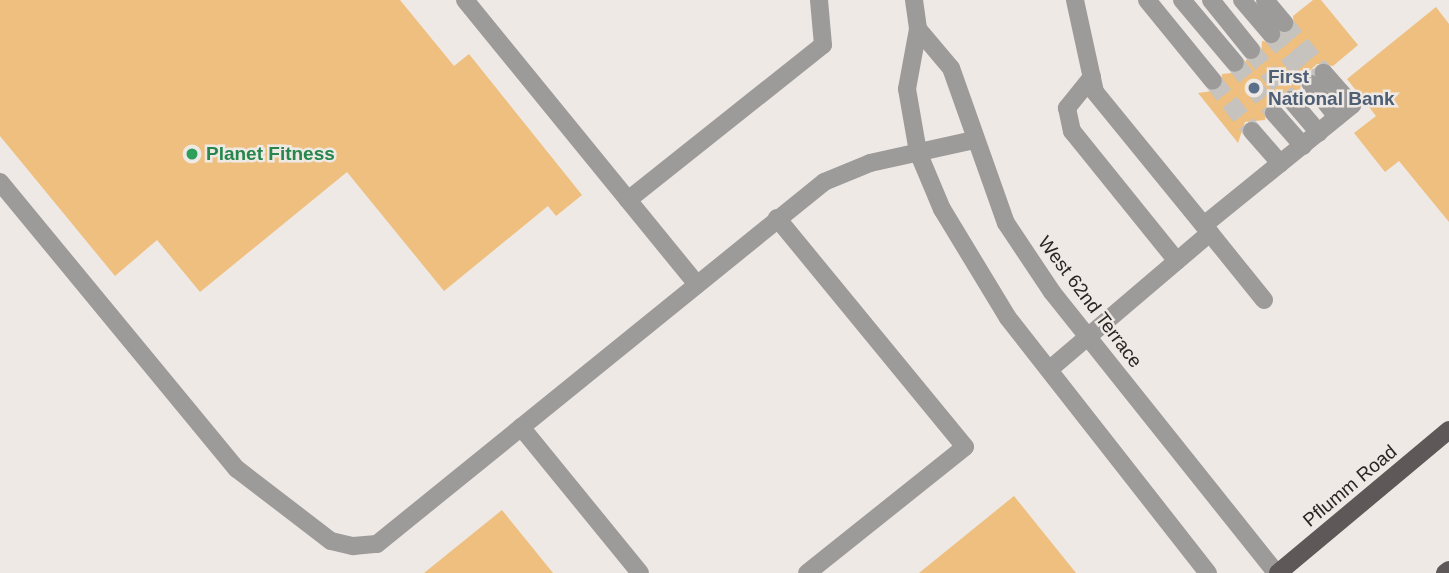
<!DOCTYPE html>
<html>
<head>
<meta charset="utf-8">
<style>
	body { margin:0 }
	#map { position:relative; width:1449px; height:573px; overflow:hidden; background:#eee9e4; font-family:Arial,sans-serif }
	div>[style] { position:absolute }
	.building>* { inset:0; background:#eebf7e }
	.minor-tunnel>* { height:18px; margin-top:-9px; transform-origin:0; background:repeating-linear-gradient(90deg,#c6c2be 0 18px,transparent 0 27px) }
	.minor>* { height:18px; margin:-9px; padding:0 9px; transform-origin:9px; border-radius:9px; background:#9d9a9a }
	.major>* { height:18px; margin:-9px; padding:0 9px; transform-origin:9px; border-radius:9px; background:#5e5858 }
	.dots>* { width:19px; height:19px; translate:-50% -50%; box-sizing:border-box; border:4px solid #eee9e4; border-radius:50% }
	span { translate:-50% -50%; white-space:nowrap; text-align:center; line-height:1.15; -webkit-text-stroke:5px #eee9e4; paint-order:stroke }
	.service-label { font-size:19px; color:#4e5e75; font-weight:700 }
	.left { translate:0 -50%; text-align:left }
	.leisure-label { font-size:19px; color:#27864d; font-weight:700 }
	.street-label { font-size:19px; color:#282624 }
</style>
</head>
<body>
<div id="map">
	<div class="building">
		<i style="clip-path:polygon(0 0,400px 0,454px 66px,469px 54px,582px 195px,556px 216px,548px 206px,444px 291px,347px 172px,200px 292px,157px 240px,115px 276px,0 136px)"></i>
		<i style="clip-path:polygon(1313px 0,1321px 0,1358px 45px,1333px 66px,1317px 64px,1301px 79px,1300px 93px,1288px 89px,1281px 104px,1267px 104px,1265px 120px,1245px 122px,1238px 143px,1198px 93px,1220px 90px,1222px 74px,1242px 72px,1246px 60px,1261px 55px,1262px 41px,1278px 43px,1294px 28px,1293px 16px)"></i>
		<i style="clip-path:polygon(1436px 7px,1449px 24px,1449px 222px,1399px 161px,1385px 172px,1354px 133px,1376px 116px,1347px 79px)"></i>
		<i style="clip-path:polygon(1014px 496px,1076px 573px,919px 573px)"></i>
		<i style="clip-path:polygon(502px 510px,553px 573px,424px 573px)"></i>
	</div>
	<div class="minor-tunnel">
		<i style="left:1284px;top:23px;width:64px;rotate:51.3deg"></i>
		<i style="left:1271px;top:34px;width:64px;rotate:51.3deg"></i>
		<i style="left:1251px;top:50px;width:64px;rotate:51.3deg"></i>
		<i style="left:1235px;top:63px;width:63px;rotate:52deg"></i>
		<i style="left:1213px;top:81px;width:63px;rotate:52deg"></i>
	</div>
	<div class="minor">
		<i style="left:465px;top:0;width:367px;rotate:50.8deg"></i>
		<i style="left:914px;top:0;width:29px;rotate:82deg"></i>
		<i style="left:918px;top:29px;width:61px;rotate:100.4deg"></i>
		<i style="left:907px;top:89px;width:64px;rotate:80.1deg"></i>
		<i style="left:918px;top:152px;width:62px;rotate:67.2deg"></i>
		<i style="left:942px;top:209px;width:127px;rotate:58.8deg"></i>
		<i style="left:1008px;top:318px;width:324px;rotate:51.9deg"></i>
		<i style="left:1147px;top:0;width:104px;rotate:50.8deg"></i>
		<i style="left:1182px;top:0;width:82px;rotate:49.9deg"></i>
		<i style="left:1211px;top:0;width:64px;rotate:51.3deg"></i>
		<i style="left:1242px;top:0;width:45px;rotate:49.5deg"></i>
		<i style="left:1265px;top:0;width:30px;rotate:50deg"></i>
		<i style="left:918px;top:29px;width:51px;rotate:49.8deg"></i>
		<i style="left:951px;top:68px;width:164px;rotate:70.5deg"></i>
		<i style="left:1006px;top:223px;width:83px;rotate:56.3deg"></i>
		<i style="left:1052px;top:292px;width:359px;rotate:51.4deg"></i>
		<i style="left:1092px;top:77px;width:40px;rotate:129deg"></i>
		<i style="left:1067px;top:108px;width:24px;rotate:78deg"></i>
		<i style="left:1072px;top:131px;width:167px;rotate:51.1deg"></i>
		<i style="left:1311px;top:84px;width:42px;rotate:51.8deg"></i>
		<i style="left:1291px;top:100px;width:43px;rotate:49.7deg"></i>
		<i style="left:1274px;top:113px;width:44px;rotate:48.7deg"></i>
		<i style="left:1252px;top:131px;width:43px;rotate:48.8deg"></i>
		<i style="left:0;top:182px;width:372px;rotate:50.5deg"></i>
		<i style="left:237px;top:469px;width:118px;rotate:37.5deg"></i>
		<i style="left:331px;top:541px;width:23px;rotate:13deg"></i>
		<i style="left:353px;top:546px;width:24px;rotate:-5deg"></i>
		<i style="left:377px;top:544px;width:575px;rotate:-39deg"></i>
		<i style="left:824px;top:182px;width:50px;rotate:-22.4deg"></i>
		<i style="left:870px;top:163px;width:107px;rotate:-12.5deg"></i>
		<i style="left:628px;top:200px;width:249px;rotate:-38.5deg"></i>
		<i style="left:823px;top:45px;width:45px;rotate:-95.1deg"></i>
		<i style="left:777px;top:218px;width:296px;rotate:50.6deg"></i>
		<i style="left:965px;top:447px;width:202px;rotate:141.4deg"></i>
		<i style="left:1204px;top:225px;width:191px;rotate:-39deg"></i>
		<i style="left:1352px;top:105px;width:43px;rotate:-131.2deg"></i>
		<i style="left:1210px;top:233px;width:86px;rotate:51.1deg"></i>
		<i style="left:1050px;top:369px;width:210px;rotate:-40.4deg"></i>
		<i style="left:1210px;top:233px;width:182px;rotate:-129.2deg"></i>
		<i style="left:1095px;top:92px;width:94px;rotate:-102.3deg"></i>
		<i style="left:521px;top:427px;width:188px;rotate:50.8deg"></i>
	</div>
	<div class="major">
		<i style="left:1278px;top:573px;width:223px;rotate:-39.9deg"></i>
		<i style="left:1445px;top:573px;width:5px;rotate:-37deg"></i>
	</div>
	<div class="dots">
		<i style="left:1254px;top:88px;background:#5c6f8a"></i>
		<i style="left:192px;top:154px;background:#2e9e5b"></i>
	</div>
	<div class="service-label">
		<span class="left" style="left:1268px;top:88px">First<br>National Bank</span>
	</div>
	<div class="leisure-label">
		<span class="left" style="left:206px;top:154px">Planet Fitness</span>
	</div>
	<div class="street-label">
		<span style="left:1090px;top:302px;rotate:53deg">West 62nd Terrace</span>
		<span style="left:1350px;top:486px;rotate:-40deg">Pflumm Road</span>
	</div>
</div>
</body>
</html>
